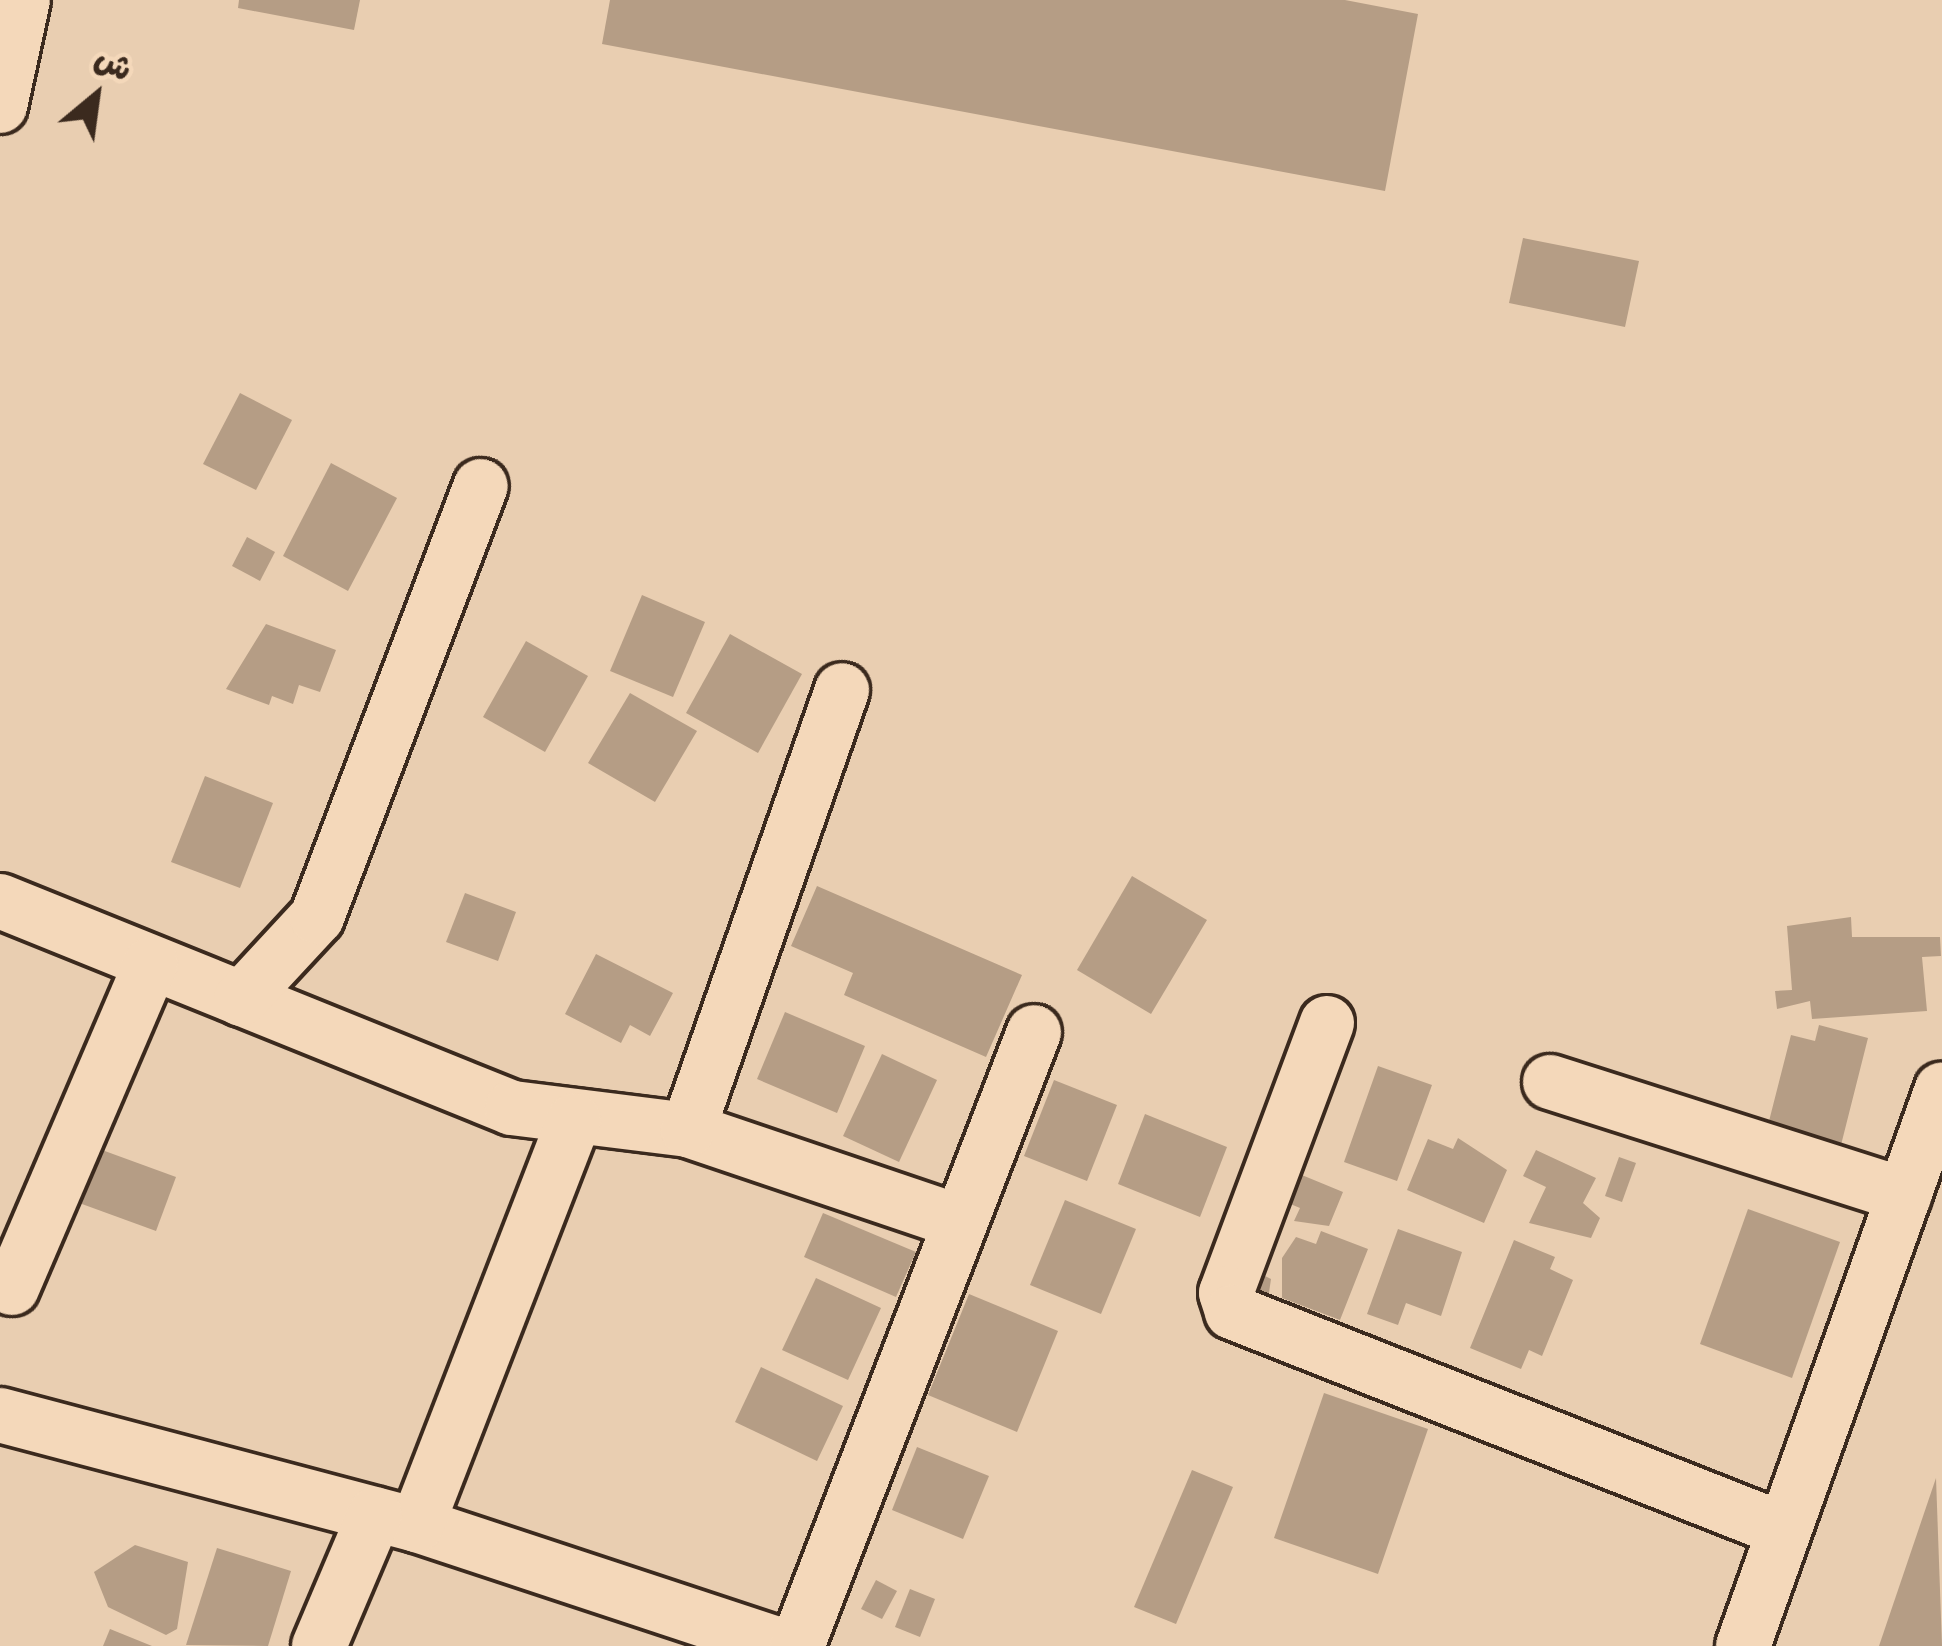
<!DOCTYPE html>
<html>
<head>
<meta charset="utf-8">
<style>
	body { margin:0 }
	#map { position:relative; width:1942px; height:1646px; overflow:hidden; background:#e9ceb1; font-family:"Balsamiq Sans","Playpen Sans Arabic",sans-serif }
	div>[style] { position:absolute }
	.building>* { inset:0; background:#b59d85 }
	.roads { filter:drop-shadow(3px 0 #3b2a1e) drop-shadow(-3px 0 #3b2a1e) drop-shadow(0 3px #3b2a1e) drop-shadow(0 -3px #3b2a1e) }
	.minor>* { height:54px; margin:-27px; padding:0 27px; transform-origin:27px; border-radius:27px; background:#f4d8ba }
	span { translate:-50% -50%; white-space:nowrap; text-align:center; line-height:1.15; -webkit-text-stroke:10px #f4d8ba; paint-order:stroke }
	.north { position:absolute; left:36px; top:36px; width:120px; height:120px; -webkit-text-stroke:9px #f4d8ba; paint-order:stroke; rotate:29deg; font-size:33px; font-weight:700; line-height:48px; text-align:center; color:#3b2a1e }
	.north::after { content:''; display:block; margin:auto; width:42px; height:54px; background:#3b2a1e; clip-path:polygon(50% 0,100% 100%,50% 72%,0 100%) }
</style>
</head>
<body>
<div id="map">
	<div class="building">
		<i style="clip-path:polygon(239px 0,360px 0,354px 30px,238px 8px)"></i>
		<i style="clip-path:polygon(610px 0,1345px 0,1418px 14px,1385px 191px,602px 44px)"></i>
		<i style="clip-path:polygon(1523px 238px,1639px 261px,1625px 327px,1509px 303px)"></i>
		<i style="clip-path:polygon(240px 393px,292px 420px,256px 490px,203px 464px)"></i>
		<i style="clip-path:polygon(331px 463px,397px 498px,348px 591px,283px 556px)"></i>
		<i style="clip-path:polygon(247px 537px,275px 552px,260px 581px,232px 566px)"></i>
		<i style="clip-path:polygon(642px 595px,705px 622px,673px 697px,610px 671px)"></i>
		<i style="clip-path:polygon(266px 624px,336px 650px,320px 692px,299px 685px,293px 704px,272px 696px,269px 705px,226px 689px)"></i>
		<i style="clip-path:polygon(730px 634px,802px 674px,758px 753px,686px 713px)"></i>
		<i style="clip-path:polygon(526px 641px,588px 676px,545px 752px,483px 717px)"></i>
		<i style="clip-path:polygon(630px 693px,697px 731px,655px 802px,588px 763px)"></i>
		<i style="clip-path:polygon(205px 776px,273px 803px,240px 888px,171px 862px)"></i>
		<i style="clip-path:polygon(1132px 876px,1207px 920px,1151px 1014px,1077px 970px)"></i>
		<i style="clip-path:polygon(817px 886px,1022px 975px,986px 1057px,844px 995px,853px 973px,791px 946px)"></i>
		<i style="clip-path:polygon(465px 893px,516px 912px,498px 961px,446px 942px)"></i>
		<i style="clip-path:polygon(1851px 917px,1852px 937px,1940px 937px,1941px 956px,1922px 957px,1927px 1011px,1812px 1019px,1810px 1001px,1777px 1009px,1775px 991px,1792px 990px,1787px 926px)"></i>
		<i style="clip-path:polygon(596px 954px,673px 993px,650px 1036px,630px 1025px,621px 1043px,565px 1014px)"></i>
		<i style="clip-path:polygon(785px 1012px,865px 1046px,837px 1113px,757px 1079px)"></i>
		<i style="clip-path:polygon(1819px 1025px,1868px 1038px,1841px 1145px,1768px 1125px,1791px 1035px,1815px 1041px)"></i>
		<i style="clip-path:polygon(882px 1054px,937px 1080px,899px 1162px,843px 1136px)"></i>
		<i style="clip-path:polygon(1378px 1066px,1432px 1085px,1397px 1181px,1344px 1162px)"></i>
		<i style="clip-path:polygon(1054px 1080px,1117px 1105px,1087px 1181px,1024px 1156px)"></i>
		<i style="clip-path:polygon(1145px 1114px,1227px 1147px,1200px 1217px,1118px 1184px)"></i>
		<i style="clip-path:polygon(1458px 1138px,1507px 1170px,1484px 1223px,1407px 1190px,1428px 1139px,1453px 1149px)"></i>
		<i style="clip-path:polygon(102px 1150px,176px 1177px,156px 1231px,71px 1200px)"></i>
		<i style="clip-path:polygon(1536px 1150px,1596px 1178px,1583px 1203px,1600px 1218px,1591px 1238px,1529px 1223px,1546px 1187px,1523px 1176px)"></i>
		<i style="clip-path:polygon(1619px 1157px,1636px 1163px,1622px 1202px,1605px 1196px)"></i>
		<i style="clip-path:polygon(1280px 1166px,1343px 1192px,1329px 1226px,1294px 1221px,1300px 1208px,1269px 1195px)"></i>
		<i style="clip-path:polygon(1065px 1200px,1136px 1229px,1101px 1314px,1030px 1285px)"></i>
		<i style="clip-path:polygon(1748px 1209px,1840px 1242px,1792px 1378px,1700px 1344px)"></i>
		<i style="clip-path:polygon(823px 1213px,916px 1252px,896px 1297px,804px 1257px)"></i>
		<i style="clip-path:polygon(1398px 1229px,1462px 1252px,1441px 1316px,1406px 1303px,1398px 1325px,1367px 1314px)"></i>
		<i style="clip-path:polygon(1321px 1231px,1368px 1249px,1340px 1320px,1282px 1298px,1282px 1258px,1296px 1237px,1316px 1244px)"></i>
		<i style="clip-path:polygon(1514px 1240px,1555px 1257px,1550px 1269px,1573px 1280px,1542px 1356px,1529px 1350px,1521px 1369px,1470px 1348px)"></i>
		<i style="clip-path:polygon(1249px 1268px,1271px 1279px,1267px 1306px,1239px 1291px)"></i>
		<i style="clip-path:polygon(816px 1278px,881px 1308px,848px 1380px,782px 1350px)"></i>
		<i style="clip-path:polygon(969px 1294px,1058px 1331px,1017px 1432px,928px 1395px)"></i>
		<i style="clip-path:polygon(761px 1367px,843px 1406px,817px 1461px,735px 1422px)"></i>
		<i style="clip-path:polygon(1324px 1393px,1428px 1429px,1378px 1574px,1274px 1538px)"></i>
		<i style="clip-path:polygon(917px 1447px,989px 1476px,963px 1539px,892px 1510px)"></i>
		<i style="clip-path:polygon(1192px 1470px,1233px 1487px,1176px 1624px,1134px 1607px)"></i>
		<i style="clip-path:polygon(1936px 1478px,1942px 1646px,1879px 1646px)"></i>
		<i style="clip-path:polygon(135px 1545px,188px 1562px,177px 1629px,166px 1635px,108px 1607px,94px 1572px)"></i>
		<i style="clip-path:polygon(217px 1548px,291px 1571px,268px 1646px,186px 1645px)"></i>
		<i style="clip-path:polygon(876px 1580px,897px 1591px,882px 1619px,861px 1609px)"></i>
		<i style="clip-path:polygon(910px 1589px,935px 1599px,920px 1637px,895px 1627px)"></i>
		<i style="clip-path:polygon(110px 1629px,152px 1646px,103px 1646px)"></i>
	</div>
	<div class="roads">
		<div class="minor">
			<i style="left:0;top:106px;width:108px;rotate:-77.8deg"></i>
			<i style="left:0;top:901px;width:552px;rotate:22.01deg"></i>
			<i style="left:512px;top:1108px;width:177px;rotate:7.1deg"></i>
			<i style="left:688px;top:1130px;width:284px;rotate:18.7deg"></i>
			<i style="left:241px;top:999px;width:112px;rotate:-47.2deg"></i>
			<i style="left:317px;top:917px;width:461px;rotate:-69.2deg"></i>
			<i style="left:1327px;top:1023px;width:288px;rotate:110.5deg"></i>
			<i style="left:1226px;top:1293px;width:20px;rotate:72deg"></i>
			<i style="left:1232px;top:1312px;width:593px;rotate:21.55deg"></i>
			<i style="left:1550px;top:1082px;width:372px;rotate:17.7deg"></i>
			<i style="left:688px;top:1130px;width:466px;rotate:-70.7deg"></i>
			<i style="left:12px;top:1288px;width:353px;rotate:-66.8deg"></i>
			<i style="left:0;top:1415px;width:431px;rotate:14.8deg"></i>
			<i style="left:417px;top:1525px;width:385px;rotate:18.3deg"></i>
			<i style="left:417px;top:1525px;width:434px;rotate:-68.8deg"></i>
			<i style="left:319px;top:1646px;width:143px;rotate:-67deg"></i>
			<i style="left:797px;top:1646px;width:658px;rotate:-68.89deg"></i>
			<i style="left:1743px;top:1646px;width:591px;rotate:-70.34deg"></i>
		</div>
	</div>
	<div class="north">ش</div>
</div>
</body>
</html>
